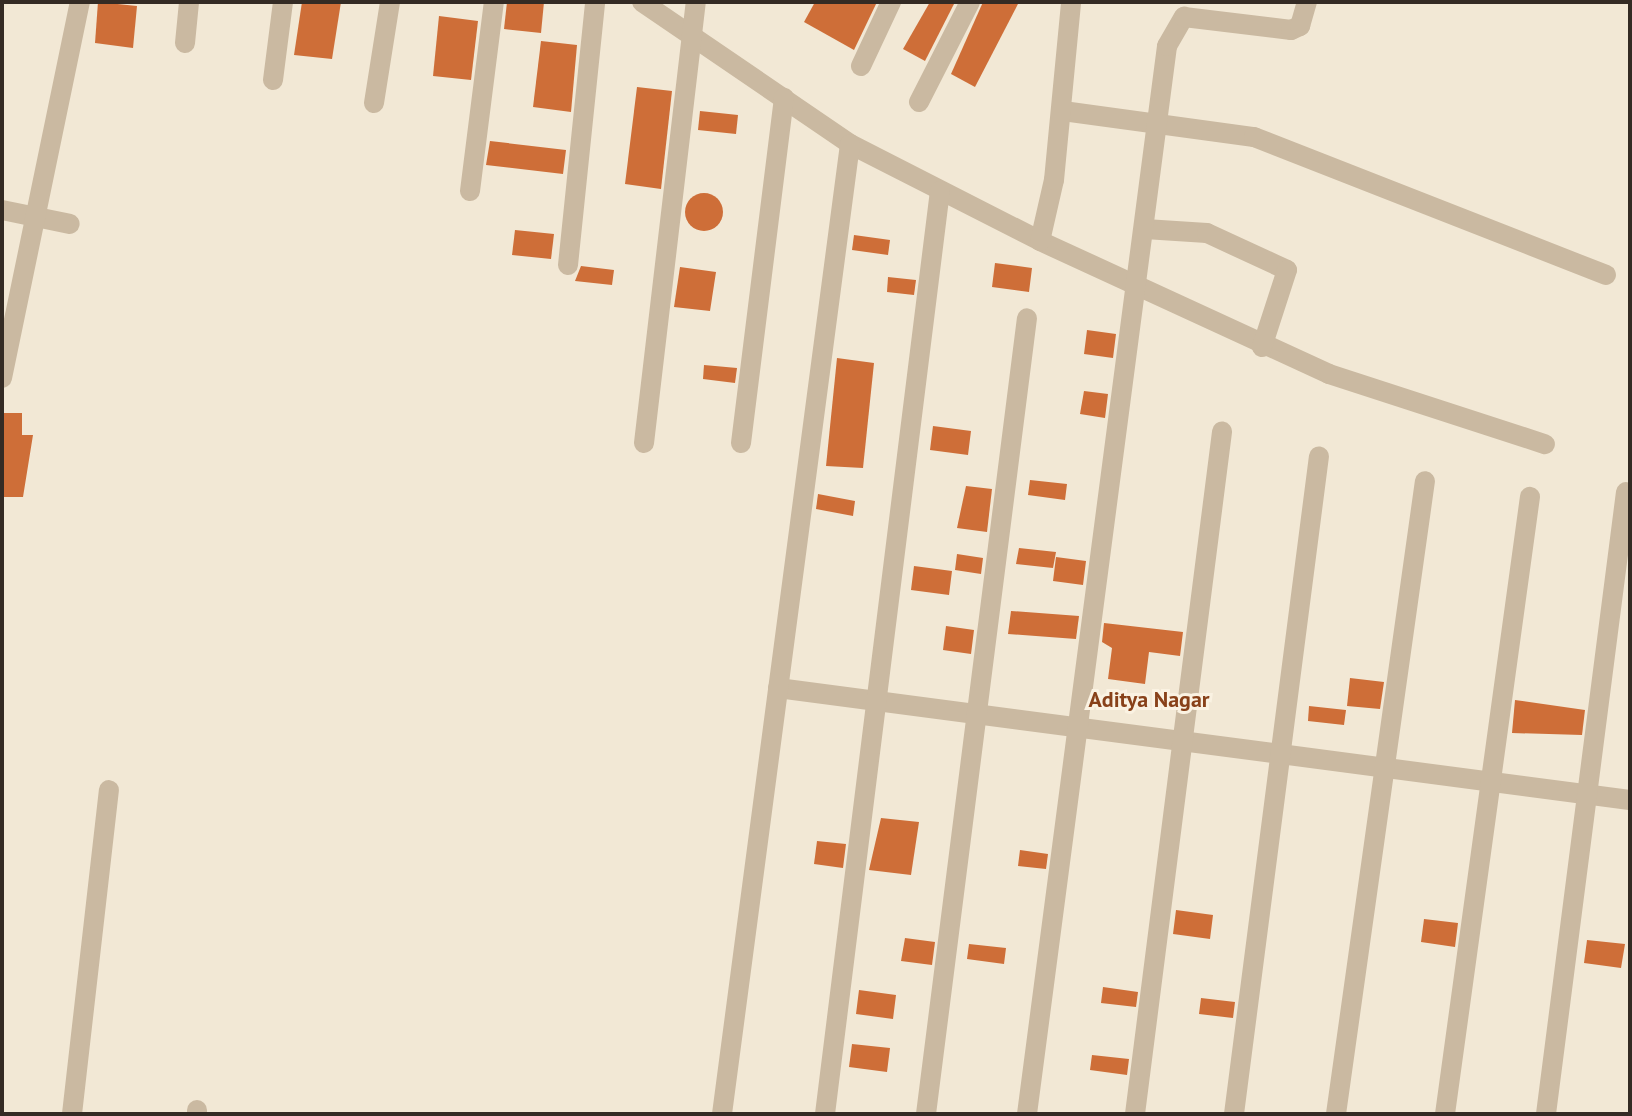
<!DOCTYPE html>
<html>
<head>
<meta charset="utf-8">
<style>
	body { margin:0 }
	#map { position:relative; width:1632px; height:1116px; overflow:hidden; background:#f2e8d5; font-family:"PT Sans",sans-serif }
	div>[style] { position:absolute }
	.building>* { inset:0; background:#ce6e38 }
	.round { border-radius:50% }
	.minor>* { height:20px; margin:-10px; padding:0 10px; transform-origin:10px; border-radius:10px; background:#cab9a1 }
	span { translate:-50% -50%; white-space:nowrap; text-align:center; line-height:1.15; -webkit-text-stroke:6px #faf2e2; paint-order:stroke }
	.neighbourhood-label { font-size:22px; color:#884119; font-weight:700 }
	.frame { position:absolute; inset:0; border:4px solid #342b24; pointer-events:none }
</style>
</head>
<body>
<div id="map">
	<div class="building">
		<i style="clip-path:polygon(98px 2px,137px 6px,133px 48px,95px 43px)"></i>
		<i style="clip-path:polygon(302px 2px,341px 2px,332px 59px,294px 55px)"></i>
		<i style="clip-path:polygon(507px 2px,544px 2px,541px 33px,504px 29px)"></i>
		<i style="clip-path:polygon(815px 2px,877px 2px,854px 50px,804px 22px)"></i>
		<i style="clip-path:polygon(930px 2px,955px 2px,925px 61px,903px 49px)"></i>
		<i style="clip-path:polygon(983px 2px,1019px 2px,975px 87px,951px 74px)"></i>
		<i style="clip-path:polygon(439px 16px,478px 21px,471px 80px,433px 76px)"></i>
		<i style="clip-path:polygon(541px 41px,577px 45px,571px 112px,533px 107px)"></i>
		<i style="clip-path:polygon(637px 87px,672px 91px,661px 189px,625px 184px)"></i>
		<i style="clip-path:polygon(700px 111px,738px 115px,736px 134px,698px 130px)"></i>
		<i style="clip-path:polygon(490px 141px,566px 150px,563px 174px,486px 165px)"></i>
		<i class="round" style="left:685px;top:193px;width:38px;height:38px"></i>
		<i style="clip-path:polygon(515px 230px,554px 234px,551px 259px,512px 255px)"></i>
		<i style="clip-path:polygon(854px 235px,890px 240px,888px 255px,852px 250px)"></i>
		<i style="clip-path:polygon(995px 263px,1032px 268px,1029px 292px,992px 287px)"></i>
		<i style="clip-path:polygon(581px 266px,614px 270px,612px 285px,575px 281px)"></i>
		<i style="clip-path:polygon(680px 267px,716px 272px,710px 311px,674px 307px)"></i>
		<i style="clip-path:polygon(888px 277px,916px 280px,914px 295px,887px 292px)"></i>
		<i style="clip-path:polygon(1087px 330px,1116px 334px,1113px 358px,1084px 354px)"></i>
		<i style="clip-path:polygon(837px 358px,874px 363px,863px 468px,826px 466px)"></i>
		<i style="clip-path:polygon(704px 365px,737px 368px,735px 383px,703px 379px)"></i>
		<i style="clip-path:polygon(1084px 391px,1108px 394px,1105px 418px,1080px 414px)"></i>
		<i style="clip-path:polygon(2px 413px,22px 413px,22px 435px,33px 435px,23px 497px,2px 497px)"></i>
		<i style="clip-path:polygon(933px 426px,971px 431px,968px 455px,930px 450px)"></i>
		<i style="clip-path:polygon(1030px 480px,1067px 484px,1065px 500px,1028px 495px)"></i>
		<i style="clip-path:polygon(966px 486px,992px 489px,987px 532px,957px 528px)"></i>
		<i style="clip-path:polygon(818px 494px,855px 501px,853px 516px,816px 509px)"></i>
		<i style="clip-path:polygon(1019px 548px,1056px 552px,1053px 568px,1016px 564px)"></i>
		<i style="clip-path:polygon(957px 554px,983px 558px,981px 574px,955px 570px)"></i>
		<i style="clip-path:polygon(1056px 557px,1086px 561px,1083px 585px,1053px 581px)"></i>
		<i style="clip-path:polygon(914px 566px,952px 571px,949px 595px,911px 590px)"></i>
		<i style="clip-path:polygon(1011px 611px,1079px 616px,1076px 639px,1008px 634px)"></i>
		<i style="clip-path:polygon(1104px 623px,1183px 632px,1180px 656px,1149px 652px,1145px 684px,1108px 679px,1112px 648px,1102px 642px)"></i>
		<i style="clip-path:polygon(946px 626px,974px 630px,971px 654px,943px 650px)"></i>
		<i style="clip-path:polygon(1350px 678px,1384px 682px,1380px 709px,1347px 706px)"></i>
		<i style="clip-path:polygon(1515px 700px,1585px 710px,1582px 735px,1512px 733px)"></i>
		<i style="clip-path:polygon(1309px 706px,1346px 710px,1344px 725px,1308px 721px)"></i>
		<i style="clip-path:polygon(881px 818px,919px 822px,911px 875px,869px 870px)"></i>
		<i style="clip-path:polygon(817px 841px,846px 844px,843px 868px,814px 864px)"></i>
		<i style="clip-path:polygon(1020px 850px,1048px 854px,1046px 869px,1018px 866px)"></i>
		<i style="clip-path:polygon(1176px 910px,1213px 915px,1210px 939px,1173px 934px)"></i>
		<i style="clip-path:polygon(1424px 919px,1458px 923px,1455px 947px,1421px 942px)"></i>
		<i style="clip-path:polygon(905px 938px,935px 942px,932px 965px,901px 961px)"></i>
		<i style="clip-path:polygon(1587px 940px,1625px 944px,1621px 968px,1584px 963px)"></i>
		<i style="clip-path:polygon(969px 944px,1006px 948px,1004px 964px,967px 959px)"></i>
		<i style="clip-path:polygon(1103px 987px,1138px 992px,1136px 1007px,1101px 1003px)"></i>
		<i style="clip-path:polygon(859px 990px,896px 995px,893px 1019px,856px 1014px)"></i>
		<i style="clip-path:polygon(1201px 998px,1235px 1002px,1233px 1018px,1199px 1014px)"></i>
		<i style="clip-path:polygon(852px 1044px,890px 1048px,887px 1072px,849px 1067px)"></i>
		<i style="clip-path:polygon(1092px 1055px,1129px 1059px,1127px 1075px,1090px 1070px)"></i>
	</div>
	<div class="minor">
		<i style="left:642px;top:2px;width:252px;rotate:34.3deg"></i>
		<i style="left:850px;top:144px;width:213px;rotate:27deg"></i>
		<i style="left:1040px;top:241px;width:318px;rotate:24.7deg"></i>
		<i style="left:1329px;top:374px;width:227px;rotate:18deg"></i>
		<i style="left:185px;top:43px;width:41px;rotate:-84.4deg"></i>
		<i style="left:861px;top:66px;width:71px;rotate:-64.9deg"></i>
		<i style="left:273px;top:80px;width:79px;rotate:-82.7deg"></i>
		<i style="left:919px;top:102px;width:112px;rotate:-63deg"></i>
		<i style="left:374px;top:103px;width:102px;rotate:-81deg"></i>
		<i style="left:1063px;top:111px;width:193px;rotate:7.8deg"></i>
		<i style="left:1254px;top:137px;width:378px;rotate:21.4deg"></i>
		<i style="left:470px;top:191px;width:191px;rotate:-82.8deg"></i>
		<i style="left:2px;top:210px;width:69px;rotate:11.6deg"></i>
		<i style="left:1145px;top:229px;width:62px;rotate:3.7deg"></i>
		<i style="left:1207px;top:233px;width:88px;rotate:24.8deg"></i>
		<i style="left:1287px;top:270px;width:81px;rotate:108deg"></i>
		<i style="left:1040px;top:241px;width:63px;rotate:-77.1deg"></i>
		<i style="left:1054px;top:180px;width:179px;rotate:-84.5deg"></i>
		<i style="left:568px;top:265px;width:264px;rotate:-84.1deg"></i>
		<i style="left:2px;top:378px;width:384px;rotate:-78.3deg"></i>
		<i style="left:644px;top:443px;width:444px;rotate:-83.3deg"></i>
		<i style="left:741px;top:443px;width:348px;rotate:-82.9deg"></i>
		<i style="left:778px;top:688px;width:859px;rotate:7.49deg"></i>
		<i style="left:72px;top:1114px;width:326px;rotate:-83.5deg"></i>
		<i style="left:197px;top:1114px;width:4px;rotate:-90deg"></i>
		<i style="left:722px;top:1114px;width:978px;rotate:-82.48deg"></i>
		<i style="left:825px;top:1114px;width:930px;rotate:-82.9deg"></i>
		<i style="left:926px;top:1114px;width:802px;rotate:-82.77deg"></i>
		<i style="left:1027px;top:1114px;width:1077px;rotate:-82.53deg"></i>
		<i style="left:1167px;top:46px;width:34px;rotate:-60deg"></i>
		<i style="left:1184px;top:17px;width:108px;rotate:6.9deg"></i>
		<i style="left:1291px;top:30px;width:10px;rotate:-24deg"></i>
		<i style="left:1300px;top:26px;width:25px;rotate:-74deg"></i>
		<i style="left:1135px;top:1114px;width:688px;rotate:-82.73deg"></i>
		<i style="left:1234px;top:1114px;width:663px;rotate:-82.64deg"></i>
		<i style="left:1336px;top:1114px;width:639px;rotate:-82deg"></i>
		<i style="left:1445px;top:1114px;width:623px;rotate:-82.16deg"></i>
		<i style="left:1546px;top:1114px;width:627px;rotate:-82.67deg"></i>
	</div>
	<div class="neighbourhood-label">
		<span style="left:1149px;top:700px">Aditya Nagar</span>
	</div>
	<div class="frame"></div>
</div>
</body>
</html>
